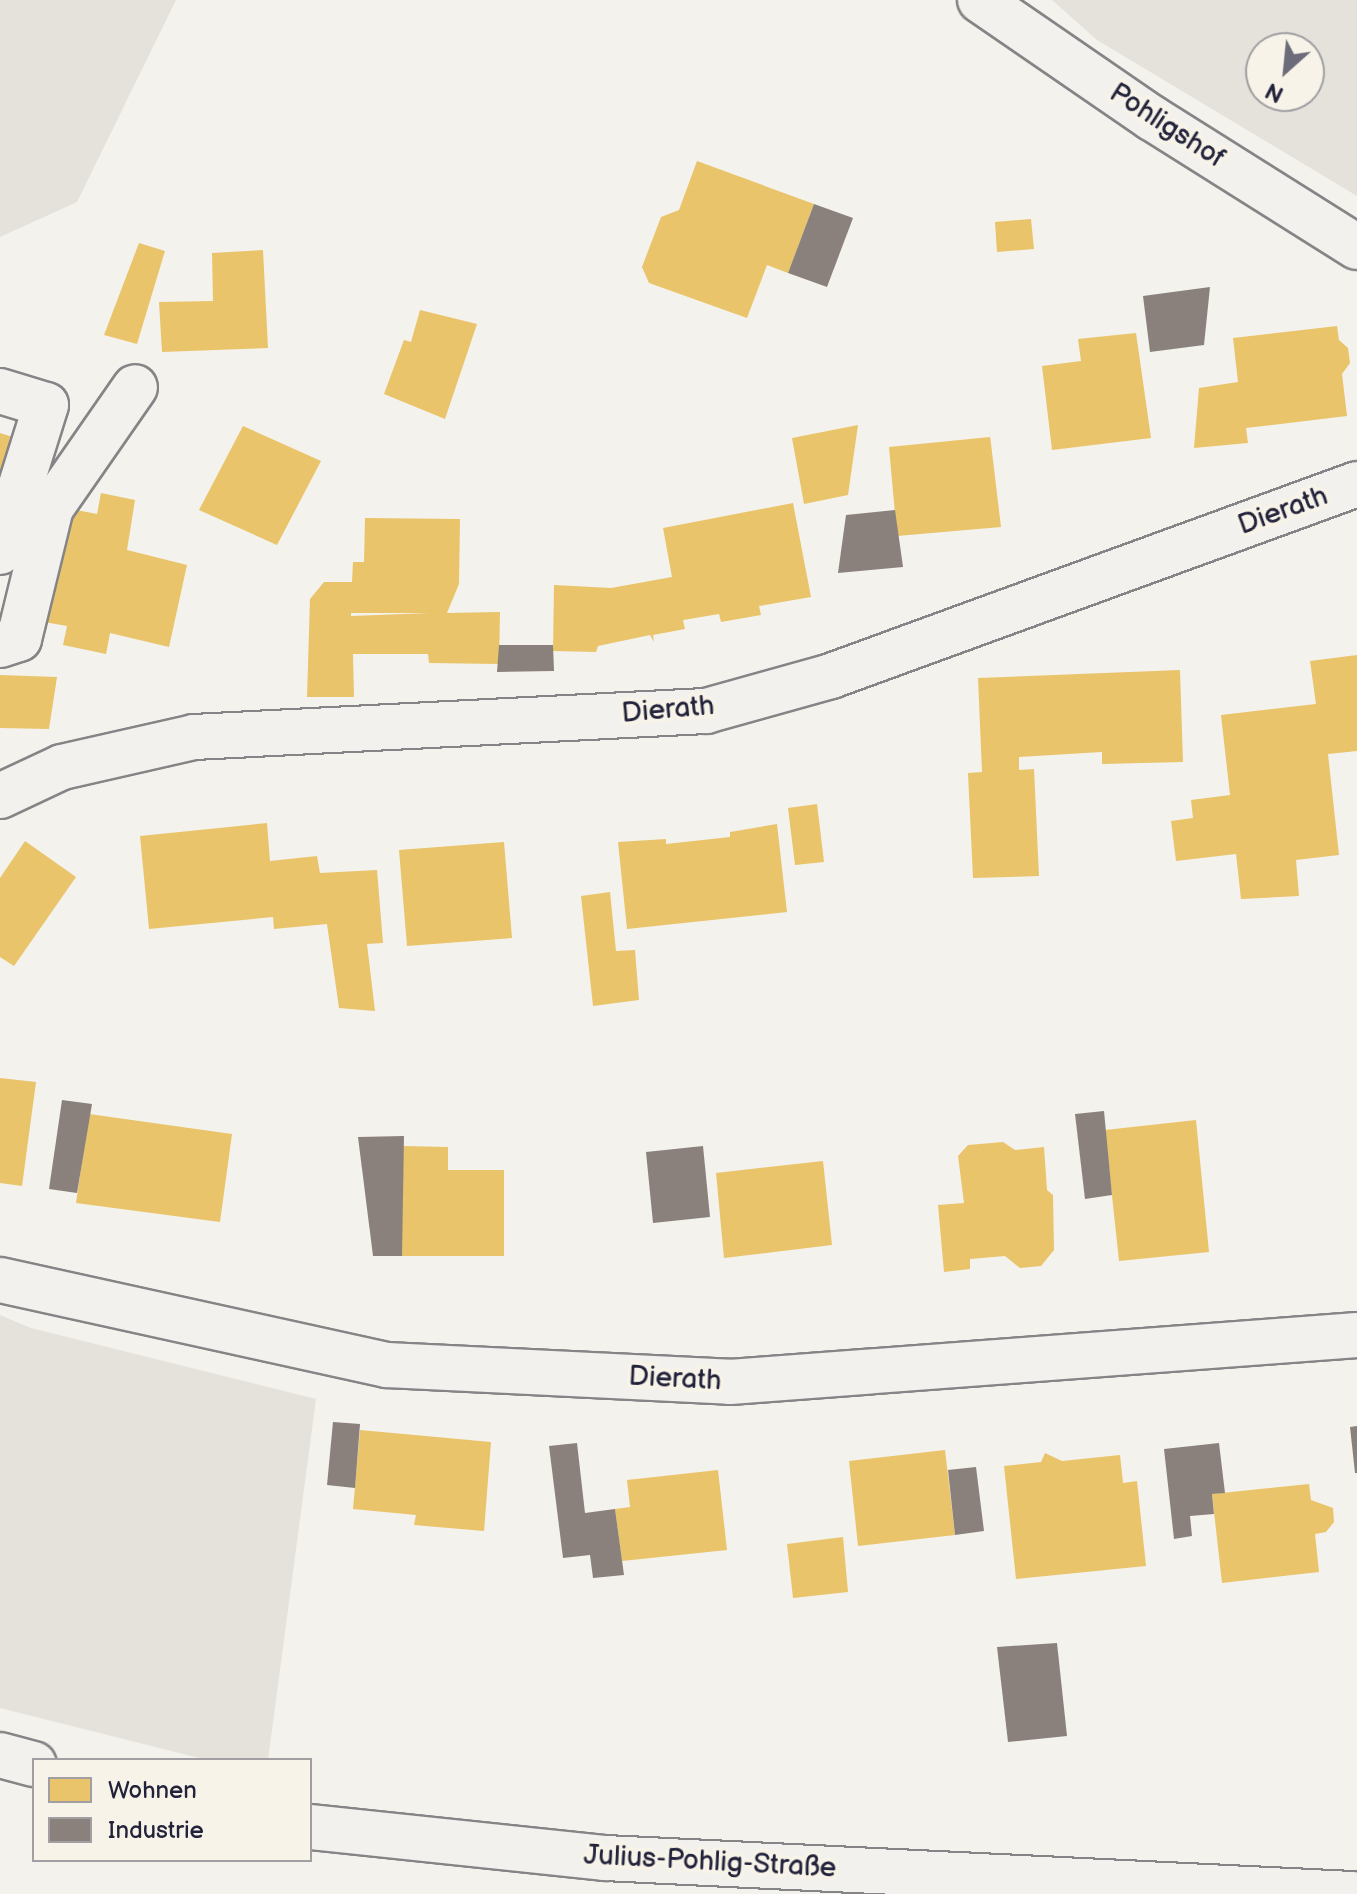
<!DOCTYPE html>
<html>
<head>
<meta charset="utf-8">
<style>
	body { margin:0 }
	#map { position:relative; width:1357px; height:1894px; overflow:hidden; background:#f4f2ec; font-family:"Balsamiq Sans",sans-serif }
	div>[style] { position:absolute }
	.built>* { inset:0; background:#e5e2dc }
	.homes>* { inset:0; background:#e9c46a }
	.industry>* { inset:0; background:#8a817c }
	.roads { filter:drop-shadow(2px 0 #858486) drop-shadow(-2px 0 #858486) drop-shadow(0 2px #858486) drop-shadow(0 -2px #858486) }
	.minor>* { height:44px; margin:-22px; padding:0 22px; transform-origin:22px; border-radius:22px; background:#f2f1ed }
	span { translate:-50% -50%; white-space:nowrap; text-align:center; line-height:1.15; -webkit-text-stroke:8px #f7f3e8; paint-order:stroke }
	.street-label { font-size:28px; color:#22223b }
	.legend { position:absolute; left:32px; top:1758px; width:280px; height:104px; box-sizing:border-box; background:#f7f3e8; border:2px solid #a29fa3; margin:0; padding:10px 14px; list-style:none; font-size:24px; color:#22223b }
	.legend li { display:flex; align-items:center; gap:16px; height:40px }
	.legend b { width:40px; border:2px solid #a29fa3 }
	.north { position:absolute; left:1245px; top:32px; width:80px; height:80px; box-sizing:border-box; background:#f7f3e8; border:2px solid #a29fa3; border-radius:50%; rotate:207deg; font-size:22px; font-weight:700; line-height:32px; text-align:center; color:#22223b }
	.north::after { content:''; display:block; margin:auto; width:28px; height:36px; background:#6c6b79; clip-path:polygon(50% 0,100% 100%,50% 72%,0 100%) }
</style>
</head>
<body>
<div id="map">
	<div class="built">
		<i style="clip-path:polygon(0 0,176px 0,77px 202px,0 237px)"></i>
		<i style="clip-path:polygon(evenodd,1052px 0,1357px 0,1357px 196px,1097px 40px,1052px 0,1309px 48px,1309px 96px,1261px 96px,1261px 48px,1309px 48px)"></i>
		<i style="clip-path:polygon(0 1315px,31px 1328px,316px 1399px,268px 1760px,207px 1760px,0 1708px)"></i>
	</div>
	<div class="homes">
		<i style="clip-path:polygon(697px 161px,814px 204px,788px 273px,767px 265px,747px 318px,649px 283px,642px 267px,661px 217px,679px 210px)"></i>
		<i style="clip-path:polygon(1031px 219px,1034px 249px,997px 252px,995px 222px)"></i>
		<i style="clip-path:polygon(139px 243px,165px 251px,137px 344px,104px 335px)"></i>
		<i style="clip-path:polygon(263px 250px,268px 348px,162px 352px,159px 302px,213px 301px,212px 253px)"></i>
		<i style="clip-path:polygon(420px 310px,477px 324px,445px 419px,384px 394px,404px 340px,411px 342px)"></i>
		<i style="clip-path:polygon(1337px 326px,1339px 340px,1348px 348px,1350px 363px,1342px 374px,1347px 416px,1246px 428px,1248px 443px,1194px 448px,1199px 388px,1238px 382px,1233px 338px)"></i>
		<i style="clip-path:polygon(1136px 333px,1151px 438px,1052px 450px,1042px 366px,1081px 361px,1078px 339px)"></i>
		<i style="clip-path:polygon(858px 425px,848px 495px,804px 504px,792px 438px)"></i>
		<i style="clip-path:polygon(243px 426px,321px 461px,277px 545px,199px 510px)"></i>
		<i style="clip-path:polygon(989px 427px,1001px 527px,897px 536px,889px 447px,990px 437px)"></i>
		<i style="clip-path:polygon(0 433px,19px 439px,0 494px)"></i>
		<i style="clip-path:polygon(101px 493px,135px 500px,127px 550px,187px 565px,169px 647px,110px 633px,106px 654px,63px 645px,67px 626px,44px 622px,66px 508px,97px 514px)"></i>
		<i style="clip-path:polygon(793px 503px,811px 597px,759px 606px,761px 615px,721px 622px,719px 614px,683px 620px,685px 629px,653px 635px,654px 642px,650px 635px,598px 646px,596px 652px,553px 651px,554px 585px,611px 588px,672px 577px,663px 528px)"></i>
		<i style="clip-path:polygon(evenodd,365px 518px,460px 519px,459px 584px,447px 613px,500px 612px,499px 664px,429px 663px,428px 654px,353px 654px,354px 697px,307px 697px,310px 599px,324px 582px,352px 582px,353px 562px,364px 562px,365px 518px,351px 613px,429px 613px,351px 616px,351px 613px)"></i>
		<i style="clip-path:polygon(1357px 655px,1357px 751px,1328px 754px,1339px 855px,1296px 860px,1299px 896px,1241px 899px,1236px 854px,1176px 861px,1171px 821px,1193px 818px,1191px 800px,1230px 795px,1221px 715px,1316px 704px,1310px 661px)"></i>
		<i style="clip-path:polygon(1180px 670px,1183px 762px,1102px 764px,1102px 752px,1019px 757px,1019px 770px,1034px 769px,1039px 876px,973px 878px,968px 773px,982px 772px,978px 678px)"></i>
		<i style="clip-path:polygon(0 675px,57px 677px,49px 729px,0 728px)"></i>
		<i style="clip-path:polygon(817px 804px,824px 862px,795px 865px,788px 808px)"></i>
		<i style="clip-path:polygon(267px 823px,270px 861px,317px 856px,320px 873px,377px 870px,383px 943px,367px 944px,375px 1011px,339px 1008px,327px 924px,274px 929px,273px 917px,149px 929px,140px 836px)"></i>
		<i style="clip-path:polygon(777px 824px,787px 912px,627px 929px,618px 842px,666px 839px,666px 844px,730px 837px,730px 832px)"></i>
		<i style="clip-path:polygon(25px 841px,76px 877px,14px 966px,0 957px,0 878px)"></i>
		<i style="clip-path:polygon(504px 842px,512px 938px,407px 946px,399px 850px)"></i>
		<i style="clip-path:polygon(610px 892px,616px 951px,635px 950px,639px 1000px,593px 1006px,581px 896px)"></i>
		<i style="clip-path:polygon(0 1078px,36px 1082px,22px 1186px,0 1183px)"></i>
		<i style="clip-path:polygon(89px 1114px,232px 1134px,220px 1222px,76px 1203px)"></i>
		<i style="clip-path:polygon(1196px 1120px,1209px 1252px,1119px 1261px,1105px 1130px)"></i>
		<i style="clip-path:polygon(1003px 1142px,1015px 1150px,1044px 1147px,1047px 1190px,1053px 1195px,1054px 1250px,1041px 1266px,1020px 1268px,1005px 1256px,970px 1259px,970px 1269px,944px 1272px,938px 1205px,964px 1203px,958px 1156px,968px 1145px)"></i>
		<i style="clip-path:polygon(402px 1146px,448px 1147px,448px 1170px,504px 1170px,504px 1256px,402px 1256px)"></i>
		<i style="clip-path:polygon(823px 1161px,832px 1245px,724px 1258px,716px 1173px)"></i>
		<i style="clip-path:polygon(360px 1430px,491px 1442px,484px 1531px,414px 1525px,416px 1515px,353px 1509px)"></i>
		<i style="clip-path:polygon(945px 1450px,955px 1535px,858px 1546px,849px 1461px)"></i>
		<i style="clip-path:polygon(1045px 1453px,1062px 1461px,1120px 1455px,1123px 1483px,1137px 1481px,1146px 1566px,1016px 1579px,1004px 1466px,1041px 1462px)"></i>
		<i style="clip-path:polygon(718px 1470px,727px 1550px,622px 1561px,615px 1509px,630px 1507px,627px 1480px)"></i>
		<i style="clip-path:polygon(1309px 1484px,1311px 1500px,1333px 1508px,1334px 1522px,1326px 1532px,1315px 1534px,1319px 1572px,1222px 1583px,1212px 1494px)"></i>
		<i style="clip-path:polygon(843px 1537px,848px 1592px,793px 1598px,787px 1544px)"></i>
	</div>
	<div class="industry">
		<i style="clip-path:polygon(814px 204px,853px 218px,827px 287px,788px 273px)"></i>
		<i style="clip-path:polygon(1210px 287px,1204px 345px,1150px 352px,1143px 296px)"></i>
		<i style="clip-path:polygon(895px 510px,903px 567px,838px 573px,846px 515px)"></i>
		<i style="clip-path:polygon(499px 645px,553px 645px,554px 671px,497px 672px)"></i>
		<i style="clip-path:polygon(62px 1100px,92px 1104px,77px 1193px,49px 1189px)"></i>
		<i style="clip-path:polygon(1104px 1111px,1112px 1195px,1085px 1199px,1075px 1114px)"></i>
		<i style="clip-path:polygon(404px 1136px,402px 1256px,373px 1256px,358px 1137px)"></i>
		<i style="clip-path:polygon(703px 1146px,710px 1217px,653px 1223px,646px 1152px)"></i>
		<i style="clip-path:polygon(333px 1422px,360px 1424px,355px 1488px,327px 1485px)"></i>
		<i style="clip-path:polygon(1357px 1426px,1357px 1473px,1355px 1473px,1350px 1427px)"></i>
		<i style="clip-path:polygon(577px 1443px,585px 1513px,615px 1509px,624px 1575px,593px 1578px,590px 1555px,563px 1558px,549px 1446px)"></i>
		<i style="clip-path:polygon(1219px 1443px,1225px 1493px,1212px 1494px,1214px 1514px,1190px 1516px,1192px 1536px,1174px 1539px,1164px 1449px)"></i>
		<i style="clip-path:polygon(976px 1467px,984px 1531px,955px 1535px,948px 1470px)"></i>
		<i style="clip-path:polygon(1057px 1643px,1067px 1736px,1008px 1742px,997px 1647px)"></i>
	</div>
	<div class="roads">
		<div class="minor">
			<i style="left:980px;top:0;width:209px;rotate:34.5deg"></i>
			<i style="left:1152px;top:118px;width:242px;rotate:32.2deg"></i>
			<i style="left:0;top:391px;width:48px;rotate:16.9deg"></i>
			<i style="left:46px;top:405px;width:154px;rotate:107.4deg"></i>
			<i style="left:0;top:645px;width:20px;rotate:-18deg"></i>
			<i style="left:19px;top:639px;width:135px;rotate:-76.3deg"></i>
			<i style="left:51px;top:508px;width:147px;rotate:-55.2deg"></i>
			<i style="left:0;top:796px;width:68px;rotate:-25.1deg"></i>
			<i style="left:62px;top:767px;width:135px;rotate:-12.8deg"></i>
			<i style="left:194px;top:737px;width:513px;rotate:-2.91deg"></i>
			<i style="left:706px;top:711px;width:130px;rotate:-15.6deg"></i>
			<i style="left:831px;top:676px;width:560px;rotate:-20.05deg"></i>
			<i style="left:0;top:1280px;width:396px;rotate:12.4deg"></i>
			<i style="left:387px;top:1365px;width:343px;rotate:2.8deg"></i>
			<i style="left:730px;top:1382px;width:629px;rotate:-4.29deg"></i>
			<i style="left:0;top:1755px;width:35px;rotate:15deg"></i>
			<i style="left:310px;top:1827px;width:297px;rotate:6deg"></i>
			<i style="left:605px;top:1858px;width:748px;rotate:2.76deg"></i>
		</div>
	</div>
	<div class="street-label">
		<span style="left:1167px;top:126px;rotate:33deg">Pohligshof</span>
		<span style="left:1283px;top:511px;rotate:-20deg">Dierath</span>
		<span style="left:668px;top:710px;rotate:-5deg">Dierath</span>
		<span style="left:675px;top:1379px;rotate:3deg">Dierath</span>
		<span style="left:710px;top:1862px;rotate:3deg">Julius-Pohlig-Straße</span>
	</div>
	<ul class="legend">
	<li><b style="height:22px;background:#e9c46a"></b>Wohnen</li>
	<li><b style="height:22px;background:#8a817c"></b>Industrie</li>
	</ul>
	<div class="north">N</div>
</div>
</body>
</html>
